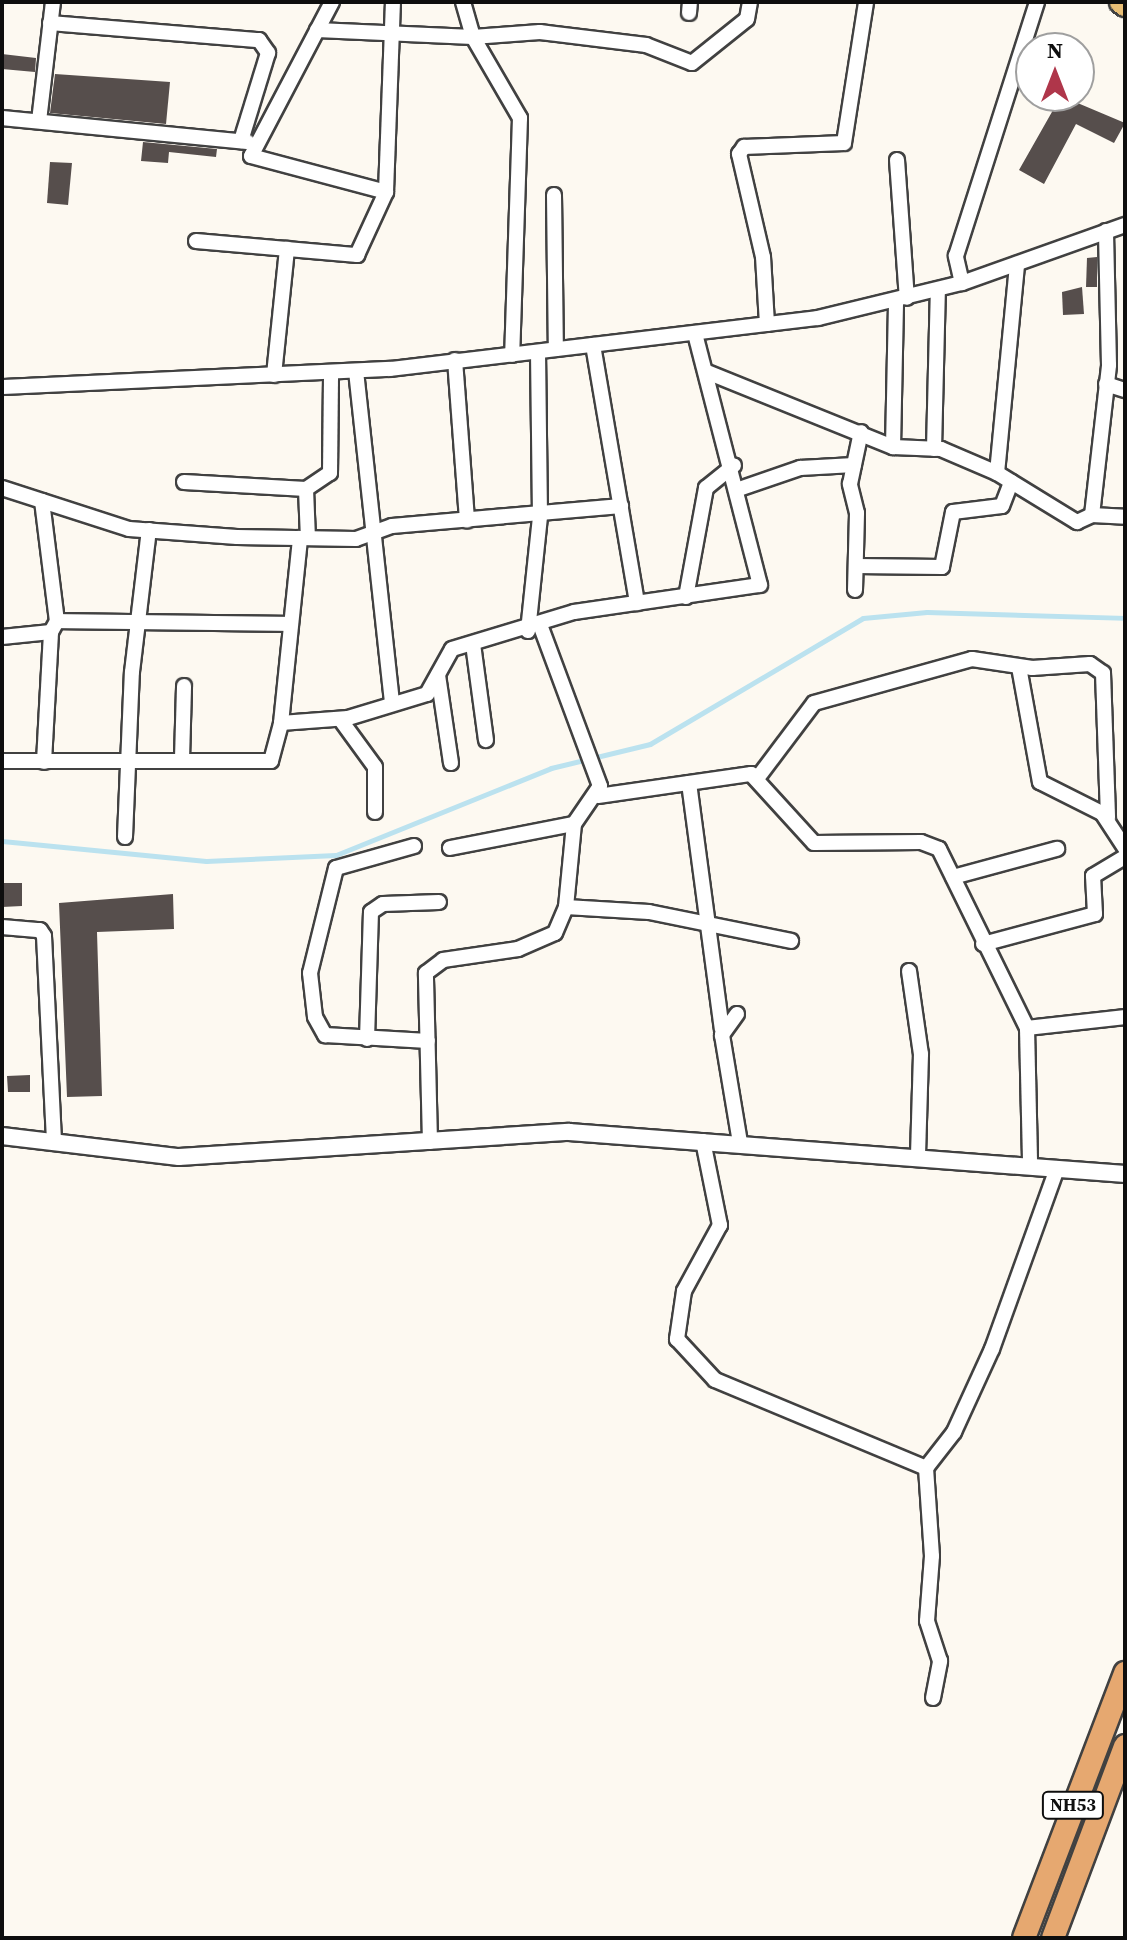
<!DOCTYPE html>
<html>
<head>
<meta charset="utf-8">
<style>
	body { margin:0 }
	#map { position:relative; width:1127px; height:1940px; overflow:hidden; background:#fdf9f1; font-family:"Source Serif 4",serif }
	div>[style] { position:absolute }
	.stream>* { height:5px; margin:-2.5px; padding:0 2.5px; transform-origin:2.5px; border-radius:2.5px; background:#bbe2ef }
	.building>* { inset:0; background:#564e4c }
	.roads { filter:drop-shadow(2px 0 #414141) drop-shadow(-2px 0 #414141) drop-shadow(0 2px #414141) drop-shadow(0 -2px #414141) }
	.minor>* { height:14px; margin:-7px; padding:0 7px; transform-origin:7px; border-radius:7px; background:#fff }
	.tertiary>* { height:16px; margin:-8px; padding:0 8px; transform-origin:8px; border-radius:8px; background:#fff }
	.primary>* { height:22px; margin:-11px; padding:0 11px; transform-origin:11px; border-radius:11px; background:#e9bf76 }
	.trunk>* { height:22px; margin:-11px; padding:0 11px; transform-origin:11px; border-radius:11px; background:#e6a870 }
	span { translate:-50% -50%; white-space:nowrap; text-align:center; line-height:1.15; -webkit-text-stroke:8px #fff; paint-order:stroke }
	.shield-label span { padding:2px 6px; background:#fff; border:2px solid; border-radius:6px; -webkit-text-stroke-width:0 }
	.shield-label { font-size:18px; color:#0e0e0e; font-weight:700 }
	.frame { position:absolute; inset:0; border:4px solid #0e0e0e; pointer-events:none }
	.north { position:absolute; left:1015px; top:32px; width:80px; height:80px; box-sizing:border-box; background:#fff; border:2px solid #9f9f9f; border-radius:50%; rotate:0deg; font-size:22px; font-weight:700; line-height:32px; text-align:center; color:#0e0e0e }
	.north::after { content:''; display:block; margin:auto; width:28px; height:36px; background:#af364a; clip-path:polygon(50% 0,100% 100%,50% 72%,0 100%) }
</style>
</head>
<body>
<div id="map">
	<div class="stream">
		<i style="left:2px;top:841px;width:205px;rotate:5.6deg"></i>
		<i style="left:206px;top:861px;width:130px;rotate:-2.6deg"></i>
		<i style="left:336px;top:855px;width:232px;rotate:-22deg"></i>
		<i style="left:551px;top:768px;width:102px;rotate:-13.6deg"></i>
		<i style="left:650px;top:744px;width:247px;rotate:-30.6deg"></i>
		<i style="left:863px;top:618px;width:64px;rotate:-5.4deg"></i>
		<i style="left:927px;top:612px;width:198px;rotate:1.7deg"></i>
	</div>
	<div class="building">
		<i style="clip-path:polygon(2px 54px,36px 58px,35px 72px,2px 69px)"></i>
		<i style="clip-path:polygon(55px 74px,170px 82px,166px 124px,50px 113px)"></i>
		<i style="clip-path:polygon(1061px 96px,1125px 123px,1114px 143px,1076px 124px,1044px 184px,1019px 170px)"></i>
		<i style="clip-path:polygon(143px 142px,217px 149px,216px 157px,169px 152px,168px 163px,141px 161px)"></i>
		<i style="clip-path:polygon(50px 162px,72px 163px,68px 205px,47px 203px)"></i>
		<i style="clip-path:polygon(1097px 257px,1097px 287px,1086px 287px,1087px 258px)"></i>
		<i style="clip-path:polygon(1082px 287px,1084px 314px,1063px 315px,1062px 292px)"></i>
		<i style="clip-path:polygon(2px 883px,22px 883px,22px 906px,2px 907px)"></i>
		<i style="clip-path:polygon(173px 894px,174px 929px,97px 932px,102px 1096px,67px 1097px,59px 903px)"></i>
		<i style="clip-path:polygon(30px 1075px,30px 1092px,8px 1092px,7px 1076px)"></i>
	</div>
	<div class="roads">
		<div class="minor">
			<i style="left:332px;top:2px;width:174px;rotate:117.7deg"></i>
			<i style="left:251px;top:156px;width:140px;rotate:14.9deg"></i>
			<i style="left:463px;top:2px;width:36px;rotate:74deg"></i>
			<i style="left:473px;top:37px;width:94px;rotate:59.9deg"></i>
			<i style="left:520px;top:118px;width:237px;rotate:91.9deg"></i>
			<i style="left:689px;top:13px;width:11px;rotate:-85deg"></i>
			<i style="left:50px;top:23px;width:210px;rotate:4.7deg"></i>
			<i style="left:259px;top:40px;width:16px;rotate:55deg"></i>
			<i style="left:268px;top:53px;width:92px;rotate:107.1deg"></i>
			<i style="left:317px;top:30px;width:156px;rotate:2.6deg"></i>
			<i style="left:473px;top:37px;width:67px;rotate:-4.3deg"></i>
			<i style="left:540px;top:32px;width:107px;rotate:7deg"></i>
			<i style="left:646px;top:45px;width:49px;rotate:21.4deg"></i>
			<i style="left:692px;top:63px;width:70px;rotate:-38.7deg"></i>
			<i style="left:747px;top:19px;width:17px;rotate:-80deg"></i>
			<i style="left:2px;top:118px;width:247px;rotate:5.6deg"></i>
			<i style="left:39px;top:121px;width:120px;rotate:-83.3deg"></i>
			<i style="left:897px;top:160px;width:138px;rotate:85.9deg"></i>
			<i style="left:554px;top:195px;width:154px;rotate:89.3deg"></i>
			<i style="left:196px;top:241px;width:162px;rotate:5deg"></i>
			<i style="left:357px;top:255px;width:69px;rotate:-65.3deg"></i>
			<i style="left:386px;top:192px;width:190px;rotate:-87.9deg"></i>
			<i style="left:962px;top:283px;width:28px;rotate:-103deg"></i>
			<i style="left:956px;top:256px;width:267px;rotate:-72.3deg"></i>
			<i style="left:767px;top:324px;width:67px;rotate:-93.4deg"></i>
			<i style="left:763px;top:257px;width:106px;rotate:-103.1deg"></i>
			<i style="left:739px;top:154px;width:9px;rotate:-54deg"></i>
			<i style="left:744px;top:147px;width:100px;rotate:-2.3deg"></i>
			<i style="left:844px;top:143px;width:143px;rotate:-81.1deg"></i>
			<i style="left:593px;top:345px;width:262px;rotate:80.3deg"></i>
			<i style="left:455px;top:360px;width:161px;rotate:85.7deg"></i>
			<i style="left:356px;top:371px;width:332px;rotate:83.8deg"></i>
			<i style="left:707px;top:372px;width:201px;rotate:22deg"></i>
			<i style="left:893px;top:447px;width:48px;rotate:2.4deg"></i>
			<i style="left:941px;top:449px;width:61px;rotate:23.2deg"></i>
			<i style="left:997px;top:473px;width:94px;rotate:31.5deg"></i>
			<i style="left:1077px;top:522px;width:17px;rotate:-25deg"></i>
			<i style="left:1092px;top:515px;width:151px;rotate:-83.5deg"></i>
			<i style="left:1109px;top:365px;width:134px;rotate:-91.3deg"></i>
			<i style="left:274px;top:375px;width:127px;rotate:-84.1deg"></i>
			<i style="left:1106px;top:384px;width:20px;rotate:18deg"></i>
			<i style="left:2px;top:387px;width:388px;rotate:-2.7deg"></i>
			<i style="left:390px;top:369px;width:431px;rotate:-6.8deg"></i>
			<i style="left:818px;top:318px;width:148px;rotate:-13.7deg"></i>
			<i style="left:962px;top:283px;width:173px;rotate:-19.6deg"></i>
			<i style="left:893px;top:447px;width:146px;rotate:-88.8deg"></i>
			<i style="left:934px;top:449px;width:159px;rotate:-88.6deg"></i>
			<i style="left:997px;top:473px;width:210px;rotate:-84.5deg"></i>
			<i style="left:184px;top:482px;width:122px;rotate:3.3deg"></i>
			<i style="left:306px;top:489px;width:29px;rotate:-34deg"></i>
			<i style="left:330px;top:473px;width:101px;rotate:-89.4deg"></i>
			<i style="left:2px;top:488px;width:133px;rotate:17.9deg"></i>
			<i style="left:129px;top:529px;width:108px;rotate:4.2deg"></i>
			<i style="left:237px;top:537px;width:119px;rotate:1deg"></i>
			<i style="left:356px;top:539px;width:38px;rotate:-20deg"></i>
			<i style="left:392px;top:526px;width:230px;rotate:-5deg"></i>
			<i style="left:306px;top:489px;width:49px;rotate:87.7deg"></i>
			<i style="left:739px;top:489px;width:65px;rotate:-19deg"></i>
			<i style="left:800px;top:468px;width:54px;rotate:-3.2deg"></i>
			<i style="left:42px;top:501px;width:121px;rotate:82.9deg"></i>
			<i style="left:1092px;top:515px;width:33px;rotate:3deg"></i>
			<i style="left:856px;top:566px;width:86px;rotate:0.7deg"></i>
			<i style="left:942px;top:567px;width:56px;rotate:-78.7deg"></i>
			<i style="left:953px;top:512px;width:49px;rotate:-7deg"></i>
			<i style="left:1002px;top:506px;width:26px;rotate:-69deg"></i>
			<i style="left:855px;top:590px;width:77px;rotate:-88.5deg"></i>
			<i style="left:857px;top:513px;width:30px;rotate:-104deg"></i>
			<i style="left:850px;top:484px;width:53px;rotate:-78.1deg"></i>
			<i style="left:686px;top:597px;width:111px;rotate:-79.6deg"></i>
			<i style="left:706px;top:488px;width:36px;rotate:-39deg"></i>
			<i style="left:528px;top:631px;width:116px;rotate:-84deg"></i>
			<i style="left:540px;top:516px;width:164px;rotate:-90.7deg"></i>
			<i style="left:2px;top:637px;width:49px;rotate:-5.8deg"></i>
			<i style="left:51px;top:632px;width:13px;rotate:-61deg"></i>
			<i style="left:57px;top:621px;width:232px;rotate:0.7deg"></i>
			<i style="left:473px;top:644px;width:97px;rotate:82.3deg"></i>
			<i style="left:1019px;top:667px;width:117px;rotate:79.7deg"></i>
			<i style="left:1040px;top:782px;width:69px;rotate:26.6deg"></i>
			<i style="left:1102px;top:813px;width:42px;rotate:56.7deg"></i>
			<i style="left:438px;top:675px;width:89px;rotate:81.6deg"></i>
			<i style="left:340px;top:719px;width:59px;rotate:53.9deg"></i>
			<i style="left:375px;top:767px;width:45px;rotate:90deg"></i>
			<i style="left:281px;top:723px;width:186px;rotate:-84.1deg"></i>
			<i style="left:182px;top:759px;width:73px;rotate:-88.4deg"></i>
			<i style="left:2px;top:761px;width:269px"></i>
			<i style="left:271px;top:761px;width:39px;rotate:-75deg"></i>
			<i style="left:281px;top:723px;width:67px;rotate:-4.3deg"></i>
			<i style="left:348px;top:718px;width:83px;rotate:-16.9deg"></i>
			<i style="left:427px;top:694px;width:51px;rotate:-60.9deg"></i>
			<i style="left:452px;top:649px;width:127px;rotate:-16.9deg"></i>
			<i style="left:574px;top:612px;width:188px;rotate:-8.3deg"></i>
			<i style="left:760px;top:585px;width:260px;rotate:-104.5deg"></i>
			<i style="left:44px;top:762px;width:130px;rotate:-86.9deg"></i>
			<i style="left:759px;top:776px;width:91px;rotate:-53deg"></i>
			<i style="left:814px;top:703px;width:164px;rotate:-15.6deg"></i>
			<i style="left:972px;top:659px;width:61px;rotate:8.5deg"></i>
			<i style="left:1032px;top:668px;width:58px;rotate:-3.9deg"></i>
			<i style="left:1090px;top:664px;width:16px;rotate:35deg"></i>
			<i style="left:1103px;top:673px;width:145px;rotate:88deg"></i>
			<i style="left:689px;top:783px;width:248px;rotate:82.4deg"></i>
			<i style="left:598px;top:796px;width:155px;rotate:-8.2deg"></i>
			<i style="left:751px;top:774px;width:93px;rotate:47.6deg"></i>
			<i style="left:814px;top:843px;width:107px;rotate:-0.5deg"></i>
			<i style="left:921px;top:842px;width:19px;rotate:21deg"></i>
			<i style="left:939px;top:849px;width:199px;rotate:63.8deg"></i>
			<i style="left:1027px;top:1028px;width:137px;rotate:88.7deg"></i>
			<i style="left:125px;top:837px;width:165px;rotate:-87.6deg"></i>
			<i style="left:132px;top:672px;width:143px;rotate:-83.2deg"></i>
			<i style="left:414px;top:846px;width:81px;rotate:164.2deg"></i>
			<i style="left:336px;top:868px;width:108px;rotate:103.9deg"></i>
			<i style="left:310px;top:973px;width:44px;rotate:83.5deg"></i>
			<i style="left:315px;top:1017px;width:21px;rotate:61deg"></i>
			<i style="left:325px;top:1035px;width:103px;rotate:3.3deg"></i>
			<i style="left:450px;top:848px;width:126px;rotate:-11deg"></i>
			<i style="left:953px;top:877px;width:108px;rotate:-15.1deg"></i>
			<i style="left:566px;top:907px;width:83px;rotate:3.4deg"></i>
			<i style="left:649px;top:912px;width:145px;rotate:11.5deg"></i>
			<i style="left:2px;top:927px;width:38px;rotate:5deg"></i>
			<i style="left:40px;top:930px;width:7px;rotate:56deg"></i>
			<i style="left:44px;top:936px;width:204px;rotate:87.2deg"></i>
			<i style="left:983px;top:944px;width:116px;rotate:-15deg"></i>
			<i style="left:1095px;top:914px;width:38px;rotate:-93deg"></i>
			<i style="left:1093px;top:876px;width:37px;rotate:-31deg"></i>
			<i style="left:909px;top:971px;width:84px;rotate:81.8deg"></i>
			<i style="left:921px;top:1054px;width:103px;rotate:91.7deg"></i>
			<i style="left:737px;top:1014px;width:26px;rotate:126deg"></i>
			<i style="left:722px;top:1035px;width:109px;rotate:80.5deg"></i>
			<i style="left:1027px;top:1028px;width:99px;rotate:-6.4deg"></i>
			<i style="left:367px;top:1039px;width:127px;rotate:-88.2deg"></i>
			<i style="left:371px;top:912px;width:14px;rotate:-34deg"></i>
			<i style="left:383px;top:904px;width:56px;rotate:-2deg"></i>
			<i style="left:703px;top:1141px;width:86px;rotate:78.6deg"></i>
			<i style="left:720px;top:1225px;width:75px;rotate:118.6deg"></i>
			<i style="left:684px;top:1291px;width:49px;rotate:98.3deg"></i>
			<i style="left:677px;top:1339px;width:56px;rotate:47.2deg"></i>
			<i style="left:715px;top:1380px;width:229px;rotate:22.6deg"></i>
			<i style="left:430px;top:1142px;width:169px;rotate:-91.4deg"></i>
			<i style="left:426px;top:973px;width:21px;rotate:-37deg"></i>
			<i style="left:443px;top:960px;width:76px;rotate:-8.3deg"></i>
			<i style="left:518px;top:949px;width:40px;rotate:-23.4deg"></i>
			<i style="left:555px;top:933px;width:28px;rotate:-67deg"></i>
			<i style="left:566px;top:907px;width:83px;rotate:-84.5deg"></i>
			<i style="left:574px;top:824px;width:46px;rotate:-55.6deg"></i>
			<i style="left:600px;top:786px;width:170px;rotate:-110.4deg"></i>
			<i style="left:933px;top:1698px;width:38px;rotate:-79deg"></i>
			<i style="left:940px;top:1661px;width:42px;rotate:-108deg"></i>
			<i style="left:927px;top:1621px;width:65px;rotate:-85.6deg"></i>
			<i style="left:932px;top:1556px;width:88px;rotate:-93.9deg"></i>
			<i style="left:926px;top:1468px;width:46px;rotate:-52.1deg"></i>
			<i style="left:954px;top:1432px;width:91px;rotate:-65.4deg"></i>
			<i style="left:992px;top:1349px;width:192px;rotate:-70.2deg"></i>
		</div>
		<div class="tertiary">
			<i style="left:2px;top:1136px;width:178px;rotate:6.8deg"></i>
			<i style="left:179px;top:1157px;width:391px;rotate:-3.7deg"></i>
			<i style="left:569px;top:1132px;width:558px;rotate:4.32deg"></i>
		</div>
		<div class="primary">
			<i style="left:1121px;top:2px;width:5px;rotate:37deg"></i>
		</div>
		<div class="trunk">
			<i style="left:1024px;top:1938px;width:284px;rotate:-69.1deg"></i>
			<i style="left:1053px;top:1938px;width:205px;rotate:-69.4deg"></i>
		</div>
	</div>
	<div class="shield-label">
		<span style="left:1073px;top:1805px">NH53</span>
	</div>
	<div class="frame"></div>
	<div class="north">N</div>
</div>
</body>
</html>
